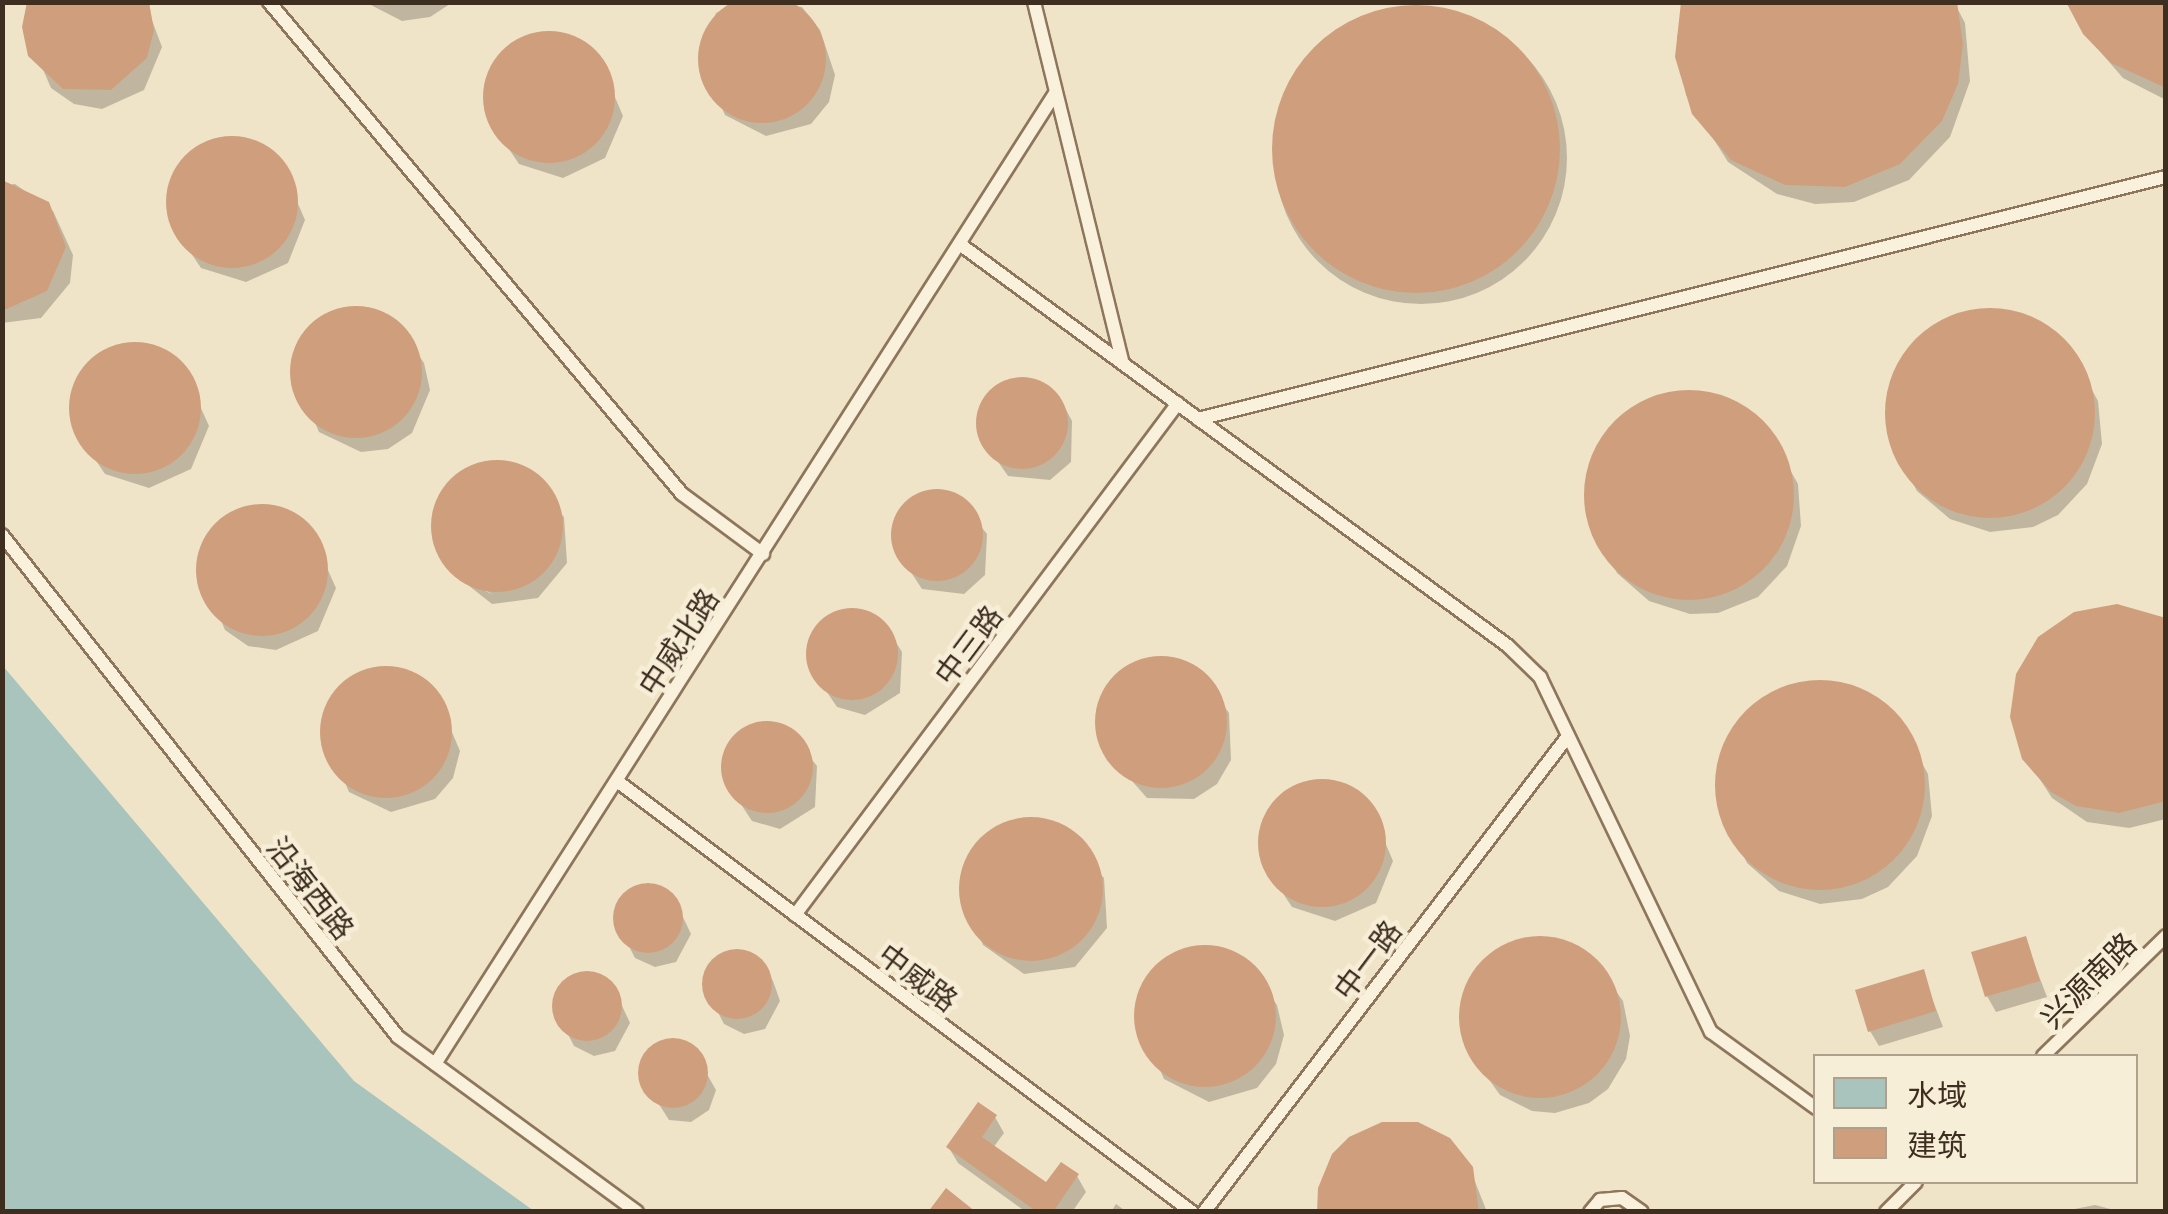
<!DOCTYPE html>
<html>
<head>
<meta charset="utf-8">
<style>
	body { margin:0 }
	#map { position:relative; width:2168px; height:1214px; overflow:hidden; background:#f0e4c8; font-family:Literata,"Noto Sans SC",serif }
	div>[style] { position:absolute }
	.water>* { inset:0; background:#a9c4bc }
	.shadow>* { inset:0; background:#0003 }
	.round { border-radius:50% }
	.building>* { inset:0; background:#cf9f7d }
	.roads { filter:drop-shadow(2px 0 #8d765c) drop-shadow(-2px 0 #8d765c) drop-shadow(0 2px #8d765c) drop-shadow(0 -2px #8d765c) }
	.lane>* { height:12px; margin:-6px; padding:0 6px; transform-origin:6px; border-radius:6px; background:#faf1dc }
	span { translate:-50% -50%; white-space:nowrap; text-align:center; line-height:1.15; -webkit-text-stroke:9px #f7eed8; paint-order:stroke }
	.street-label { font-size:30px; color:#3d2e20 }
	.frame { position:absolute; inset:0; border:5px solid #3d2e20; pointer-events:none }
	.legend { position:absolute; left:1813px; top:1054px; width:325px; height:130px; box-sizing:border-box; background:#f7eed8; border:2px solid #ada18e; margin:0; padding:12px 18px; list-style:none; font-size:30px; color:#3d2e20 }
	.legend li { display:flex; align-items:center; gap:20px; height:50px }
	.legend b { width:50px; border:2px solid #ada18e }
</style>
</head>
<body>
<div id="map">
	<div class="water">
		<i style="clip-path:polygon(3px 666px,354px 1081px,534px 1211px,3px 1211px)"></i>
	</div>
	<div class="shadow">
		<i style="clip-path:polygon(145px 2px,162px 47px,144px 90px,102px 109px,74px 104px,51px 88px,25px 28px)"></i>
		<i style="clip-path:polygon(365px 2px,453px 2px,430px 17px,402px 21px)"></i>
		<i style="clip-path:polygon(738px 2px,802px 7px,820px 30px,835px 75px,829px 102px,811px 124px,766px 136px,725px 115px,699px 55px,716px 13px)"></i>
		<i style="clip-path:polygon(1687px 2px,1954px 2px,1965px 23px,1970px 81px,1950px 137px,1909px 180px,1854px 202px,1815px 204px,1777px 194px,1728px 162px,1686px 95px,1677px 37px)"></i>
		<i style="clip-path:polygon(2166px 2px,2166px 100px,2123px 78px,2084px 33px)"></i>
		<i class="round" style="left:1275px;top:12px;width:292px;height:292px"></i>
		<i style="clip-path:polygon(555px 34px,597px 55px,623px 116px,605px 158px,563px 178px,519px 164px,492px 124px,486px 96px,504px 53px,527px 38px)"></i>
		<i style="clip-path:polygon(237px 139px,279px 160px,305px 220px,288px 263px,246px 282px,201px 268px,174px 228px,168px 201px,186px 158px,210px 143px)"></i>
		<i style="clip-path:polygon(15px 184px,53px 211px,73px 255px,70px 283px,41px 318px,2px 323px,2px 186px)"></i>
		<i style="clip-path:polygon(352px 309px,397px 324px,424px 363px,430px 390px,412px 433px,388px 449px,361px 452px,319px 432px,293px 371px,310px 328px)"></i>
		<i style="clip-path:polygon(1992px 310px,2034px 320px,2068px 346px,2098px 401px,2102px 444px,2087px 484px,2058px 515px,2033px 527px,1990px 532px,1950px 519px,1917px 491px,1894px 448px,1887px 406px,1899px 365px,1915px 342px,1951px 318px)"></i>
		<i style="clip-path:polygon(141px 345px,182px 366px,209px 426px,191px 469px,149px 488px,105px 474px,78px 434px,72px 407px,78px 379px,96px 358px)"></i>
		<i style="clip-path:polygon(1029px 380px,1063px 404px,1072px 421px,1071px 462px,1050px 480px,1008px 476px,980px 436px,982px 406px,1001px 385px)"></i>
		<i style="clip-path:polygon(1706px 394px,1746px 410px,1767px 429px,1798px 484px,1801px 526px,1787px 566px,1758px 597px,1718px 613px,1690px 614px,1649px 601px,1617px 573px,1593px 531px,1587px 489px,1598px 448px,1626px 415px,1664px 396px)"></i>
		<i style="clip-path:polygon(475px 467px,521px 467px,564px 517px,567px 563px,538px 598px,492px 604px,449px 570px,493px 595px,444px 561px,434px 534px,437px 506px,451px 482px)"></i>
		<i style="clip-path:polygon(929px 492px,957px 497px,987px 534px,985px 575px,964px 594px,922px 589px,895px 548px,896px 519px)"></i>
		<i style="clip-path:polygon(268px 507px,309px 528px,336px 588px,318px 631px,276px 650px,248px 646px,225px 630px,199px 569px,206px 541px,223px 520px)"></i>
		<i style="clip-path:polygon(859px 610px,892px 636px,902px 652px,900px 693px,865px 715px,837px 707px,810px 667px,811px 638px,830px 615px)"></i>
		<i style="clip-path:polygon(2166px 622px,2166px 819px,2129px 828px,2087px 822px,2052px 798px,2029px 762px)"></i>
		<i style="clip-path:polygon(1176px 661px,1201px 674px,1229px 713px,1231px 760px,1217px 784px,1194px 799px,1147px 798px,1104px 749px,1101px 703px,1131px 667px)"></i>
		<i style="clip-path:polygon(383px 669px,410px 674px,434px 690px,460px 751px,453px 778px,435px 799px,391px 812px,349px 792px,323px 731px,341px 688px)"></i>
		<i style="clip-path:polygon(1808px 684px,1836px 684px,1876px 700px,1897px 718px,1928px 774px,1932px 816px,1917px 856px,1888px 887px,1862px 899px,1820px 904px,1779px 891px,1747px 863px,1720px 807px,1719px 765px,1736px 726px,1768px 697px)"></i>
		<i style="clip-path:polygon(759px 724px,788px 729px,817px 766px,815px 807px,780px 829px,752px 821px,725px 780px,726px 751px)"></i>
		<i style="clip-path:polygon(1327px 782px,1368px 802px,1393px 861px,1376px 903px,1335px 921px,1292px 907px,1266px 868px,1260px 841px,1267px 815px,1284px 794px)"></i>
		<i style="clip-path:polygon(1027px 820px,1057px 825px,1104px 878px,1107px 928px,1075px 967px,1024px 974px,983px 945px,962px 898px,965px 868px,997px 829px)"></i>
		<i style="clip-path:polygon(647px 885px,674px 898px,691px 934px,676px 962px,655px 967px,635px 958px,616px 921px,621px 901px)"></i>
		<i style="clip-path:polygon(1536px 938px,1571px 944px,1591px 956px,1623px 1001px,1630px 1036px,1626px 1059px,1608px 1089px,1589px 1103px,1555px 1113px,1532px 1111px,1500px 1095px,1468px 1050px,1461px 1015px,1465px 992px,1483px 962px,1502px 948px)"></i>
		<i style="clip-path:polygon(2025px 939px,2047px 997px,1996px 1012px,1987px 996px)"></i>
		<i style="clip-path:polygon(1201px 948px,1249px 964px,1277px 1005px,1284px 1035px,1276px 1064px,1257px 1088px,1209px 1102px,1164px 1079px,1136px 1015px,1156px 969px)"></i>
		<i style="clip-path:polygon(735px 952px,763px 964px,773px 981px,780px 1001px,765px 1029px,744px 1034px,724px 1024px,705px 987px,717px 959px)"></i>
		<i style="clip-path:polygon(1922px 972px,1943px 1027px,1879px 1046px,1870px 1031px)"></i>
		<i style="clip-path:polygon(586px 974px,613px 986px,630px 1023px,615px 1051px,594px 1056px,574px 1046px,555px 1009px,560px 989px)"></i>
		<i style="clip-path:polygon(672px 1041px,691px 1046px,716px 1090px,709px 1110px,691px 1122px,669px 1120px,641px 1076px,646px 1056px)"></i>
		<i style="clip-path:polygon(995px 1117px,1004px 1133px,993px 1148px,1047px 1186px,1077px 1176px,1086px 1192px,1072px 1212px,1026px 1212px,958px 1163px,949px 1148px)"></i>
		<i style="clip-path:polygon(1470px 1169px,1487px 1212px,1320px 1212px)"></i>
		<i style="clip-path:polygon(1116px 1204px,1127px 1212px,1111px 1212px)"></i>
		<i style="clip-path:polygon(2095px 1205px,2122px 1212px,2059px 1212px)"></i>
	</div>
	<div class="building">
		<i class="round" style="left:698px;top:-5px;width:128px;height:128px"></i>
		<i style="clip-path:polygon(27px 2px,149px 2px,154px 30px,147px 58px,111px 90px,63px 89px,28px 56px,22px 27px)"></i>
		<i style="clip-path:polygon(1681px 2px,1957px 2px,1963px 44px,1958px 84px,1942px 121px,1900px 164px,1845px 187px,1785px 185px,1731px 160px,1692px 114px,1675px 57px)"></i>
		<i style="clip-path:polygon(2066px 2px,2166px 2px,2166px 88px,2111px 63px,2083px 34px)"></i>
		<i class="round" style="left:1272px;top:5px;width:288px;height:288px"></i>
		<i class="round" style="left:483px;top:31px;width:132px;height:132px"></i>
		<i class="round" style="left:166px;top:136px;width:132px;height:132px"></i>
		<i style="clip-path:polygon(2px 180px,49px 202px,66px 247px,47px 291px,2px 311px)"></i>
		<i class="round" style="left:290px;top:306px;width:132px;height:132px"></i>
		<i class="round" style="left:1885px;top:308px;width:210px;height:210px"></i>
		<i class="round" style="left:69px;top:342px;width:132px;height:132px"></i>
		<i class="round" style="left:976px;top:377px;width:92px;height:92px"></i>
		<i class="round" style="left:1584px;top:390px;width:210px;height:210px"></i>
		<i class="round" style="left:431px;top:460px;width:132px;height:132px"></i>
		<i class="round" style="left:891px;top:489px;width:92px;height:92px"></i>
		<i class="round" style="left:196px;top:504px;width:132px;height:132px"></i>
		<i style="clip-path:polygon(2117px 604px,2166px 618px,2166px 801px,2119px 813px,2076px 806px,2051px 792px,2022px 759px,2010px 717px,2016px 674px,2038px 637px,2074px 612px)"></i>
		<i class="round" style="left:806px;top:608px;width:92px;height:92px"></i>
		<i class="round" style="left:1095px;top:656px;width:132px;height:132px"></i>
		<i class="round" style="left:320px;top:666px;width:132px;height:132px"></i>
		<i class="round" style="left:1715px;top:680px;width:210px;height:210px"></i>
		<i class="round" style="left:721px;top:721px;width:92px;height:92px"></i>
		<i class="round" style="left:1258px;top:779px;width:128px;height:128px"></i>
		<i class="round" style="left:959px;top:817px;width:144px;height:144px"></i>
		<i class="round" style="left:613px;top:883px;width:70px;height:70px"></i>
		<i class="round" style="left:1459px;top:936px;width:162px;height:162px"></i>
		<i style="clip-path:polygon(2026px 936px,2040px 981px,1985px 997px,1971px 952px)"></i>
		<i class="round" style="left:1134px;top:945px;width:142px;height:142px"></i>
		<i class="round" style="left:702px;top:949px;width:70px;height:70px"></i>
		<i style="clip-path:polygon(1924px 969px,1936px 1011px,1868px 1032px,1855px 990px)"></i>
		<i class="round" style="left:552px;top:971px;width:70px;height:70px"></i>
		<i class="round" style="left:638px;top:1038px;width:70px;height:70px"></i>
		<i style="clip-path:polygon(978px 1102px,997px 1115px,982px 1137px,1046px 1182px,1061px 1162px,1079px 1174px,1053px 1212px,1037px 1212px,946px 1147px)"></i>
		<i style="clip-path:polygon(1382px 1122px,1418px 1122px,1450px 1138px,1473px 1167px,1479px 1212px,1317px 1212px,1318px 1188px,1332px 1154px,1349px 1137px)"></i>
		<i style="clip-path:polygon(946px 1188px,976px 1212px,928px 1212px)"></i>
	</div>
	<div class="roads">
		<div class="lane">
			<i style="left:269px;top:2px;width:642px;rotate:49.99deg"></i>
			<i style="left:682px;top:494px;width:101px;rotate:36.5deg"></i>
			<i style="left:1034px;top:2px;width:372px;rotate:76.2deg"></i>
			<i style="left:961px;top:245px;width:678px;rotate:36.24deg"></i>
			<i style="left:1508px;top:646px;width:45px;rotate:44.1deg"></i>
			<i style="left:1540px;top:677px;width:394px;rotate:64.3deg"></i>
			<i style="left:1711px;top:1032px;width:130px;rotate:35.9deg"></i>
			<i style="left:1198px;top:419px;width:998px;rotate:-14.04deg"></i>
			<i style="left:2px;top:535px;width:639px;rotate:51.73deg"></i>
			<i style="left:398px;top:1037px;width:296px;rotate:36.2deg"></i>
			<i style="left:617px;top:781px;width:719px;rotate:36.85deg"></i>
			<i style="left:795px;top:915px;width:639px;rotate:-53.2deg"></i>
			<i style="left:2043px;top:1056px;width:172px;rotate:-44.3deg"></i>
			<i style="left:435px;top:1064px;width:1153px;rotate:-57.43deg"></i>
			<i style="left:1204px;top:1212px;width:599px;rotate:-52.59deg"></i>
			<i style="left:1590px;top:1212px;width:16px;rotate:-50deg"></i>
			<i style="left:1600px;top:1200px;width:22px;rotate:-5deg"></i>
			<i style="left:1622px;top:1198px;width:24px;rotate:35deg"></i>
			<i style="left:1886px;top:1212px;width:42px;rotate:-45deg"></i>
		</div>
	</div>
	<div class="street-label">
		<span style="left:677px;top:641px;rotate:-57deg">中威北路</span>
		<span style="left:967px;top:644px;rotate:-53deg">中三路</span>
		<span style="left:312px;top:887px;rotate:52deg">沿海西路</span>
		<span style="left:1366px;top:959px;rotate:-53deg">中一路</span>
		<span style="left:919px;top:976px;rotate:37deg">中威路</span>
		<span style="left:2087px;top:979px;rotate:-45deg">兴源南路</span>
	</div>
	<div class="frame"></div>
	<ul class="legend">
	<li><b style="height:28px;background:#a9c4bc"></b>水域</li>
	<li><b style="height:28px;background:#cf9f7d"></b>建筑</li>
	</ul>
</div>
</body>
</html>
